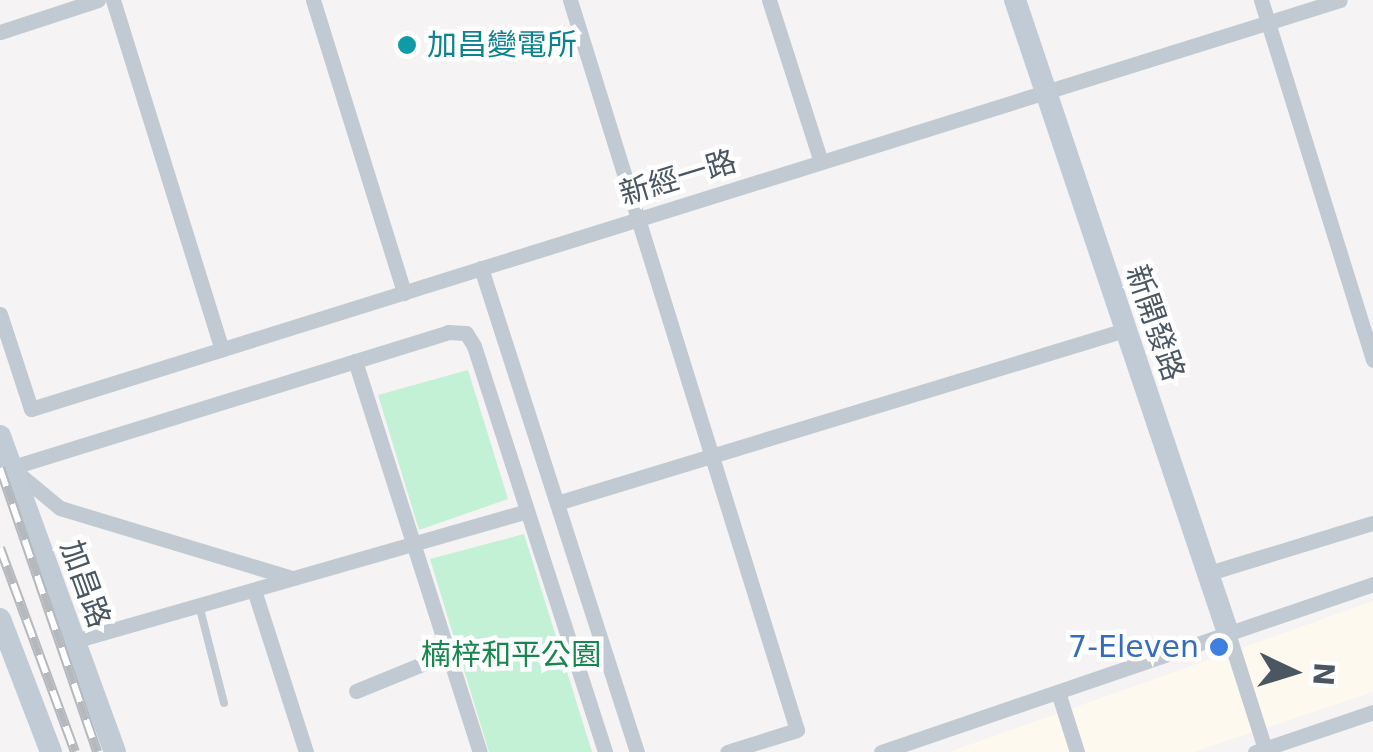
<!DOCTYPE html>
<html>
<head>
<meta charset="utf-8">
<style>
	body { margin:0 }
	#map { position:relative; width:1373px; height:752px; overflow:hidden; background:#f5f3f3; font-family:"DejaVu Sans","Noto Sans TC",sans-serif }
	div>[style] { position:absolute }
	.commercial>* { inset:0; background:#fdf9ef }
	.green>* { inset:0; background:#c3f1d5 }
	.lane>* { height:8px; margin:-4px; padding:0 4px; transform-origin:4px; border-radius:4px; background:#c1cad2 }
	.street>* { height:15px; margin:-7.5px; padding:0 7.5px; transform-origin:7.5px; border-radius:7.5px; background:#c1cad2 }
	.secondary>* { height:22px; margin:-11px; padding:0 11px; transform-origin:11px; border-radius:11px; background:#c1cbd6 }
	.rail>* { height:10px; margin-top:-5px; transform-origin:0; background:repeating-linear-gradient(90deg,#fff 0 19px,#b5b8bd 0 38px); box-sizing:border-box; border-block:2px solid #b5b8bd }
	.dots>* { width:28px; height:28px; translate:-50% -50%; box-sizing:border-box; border:5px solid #fff; border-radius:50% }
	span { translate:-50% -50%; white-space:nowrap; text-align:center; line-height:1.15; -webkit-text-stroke:9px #fff; paint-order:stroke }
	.culture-label { font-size:30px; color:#0d838f }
	.left { translate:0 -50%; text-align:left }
	.street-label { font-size:30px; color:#4a5661 }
	.shop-label { font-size:30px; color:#366cbe }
	.right { translate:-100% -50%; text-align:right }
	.park-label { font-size:30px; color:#17864f }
	.north { position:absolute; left:1243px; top:622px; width:100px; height:100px; -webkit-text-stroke:8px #fff; paint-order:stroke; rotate:94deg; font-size:28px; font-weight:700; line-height:40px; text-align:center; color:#4a5661 }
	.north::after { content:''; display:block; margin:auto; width:35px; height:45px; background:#4a5661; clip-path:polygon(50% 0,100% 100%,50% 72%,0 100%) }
</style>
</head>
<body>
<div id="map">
	<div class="commercial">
		<i style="clip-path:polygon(1373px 601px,1373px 692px,1194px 752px,949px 752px)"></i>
	</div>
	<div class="green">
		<i style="clip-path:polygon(468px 370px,508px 499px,419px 530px,378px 395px)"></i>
		<i style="clip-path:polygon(524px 534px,592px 752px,489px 752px,430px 559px)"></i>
	</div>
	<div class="lane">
		<i style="left:199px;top:605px;width:101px;rotate:75.7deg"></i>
	</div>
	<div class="street">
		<i style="left:113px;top:0;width:366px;rotate:72.7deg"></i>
		<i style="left:313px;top:0;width:307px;rotate:72.7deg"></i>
		<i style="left:570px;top:0;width:764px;rotate:72.73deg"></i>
		<i style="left:797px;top:730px;width:73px;rotate:162.6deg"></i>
		<i style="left:769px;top:0;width:170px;rotate:72.2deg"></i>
		<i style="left:1261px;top:0;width:377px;rotate:72.7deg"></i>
		<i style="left:0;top:32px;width:103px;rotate:-18.1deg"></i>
		<i style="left:481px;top:268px;width:509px;rotate:72.14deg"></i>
		<i style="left:0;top:314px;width:100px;rotate:71.9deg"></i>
		<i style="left:31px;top:409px;width:1371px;rotate:-17.35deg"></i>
		<i style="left:355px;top:361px;width:410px;rotate:72.3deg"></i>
		<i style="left:14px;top:470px;width:60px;rotate:39.6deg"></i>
		<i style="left:60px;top:508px;width:242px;rotate:16.8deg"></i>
		<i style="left:0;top:471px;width:469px;rotate:-17.2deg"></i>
		<i style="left:448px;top:332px;width:18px;rotate:3deg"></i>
		<i style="left:466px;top:333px;width:15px;rotate:58deg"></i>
		<i style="left:474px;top:346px;width:427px;rotate:72.1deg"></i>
		<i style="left:557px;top:503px;width:594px;rotate:-16.94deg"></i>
		<i style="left:1209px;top:573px;width:171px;rotate:-17deg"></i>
		<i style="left:254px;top:590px;width:170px;rotate:72.2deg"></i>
		<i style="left:1228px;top:633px;width:125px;rotate:72.3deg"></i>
		<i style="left:74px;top:641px;width:470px;rotate:-16deg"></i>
		<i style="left:356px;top:691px;width:100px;rotate:-22.2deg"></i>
		<i style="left:1058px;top:692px;width:63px;rotate:72.4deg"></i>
		<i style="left:881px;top:752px;width:520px;rotate:-18.85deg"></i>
		<i style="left:1255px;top:752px;width:125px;rotate:-18.7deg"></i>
	</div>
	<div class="secondary">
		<i style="left:1015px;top:0;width:668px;rotate:71.4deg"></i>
		<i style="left:0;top:436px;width:336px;rotate:70deg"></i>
		<i style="left:0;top:619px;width:142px;rotate:69deg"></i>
	</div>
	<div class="rail">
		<i style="left:0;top:468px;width:300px;rotate:71.1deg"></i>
		<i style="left:0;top:548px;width:217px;rotate:69.8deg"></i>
	</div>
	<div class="dots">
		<i style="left:407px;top:45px;background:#0f9aa8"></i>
		<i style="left:1219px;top:647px;background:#3f7fe0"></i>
	</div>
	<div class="culture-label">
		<span class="left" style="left:427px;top:45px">加昌變電所</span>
	</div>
	<div class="street-label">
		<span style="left:678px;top:178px;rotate:-17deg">新經一路</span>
		<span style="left:1155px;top:323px;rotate:71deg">新開發路</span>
		<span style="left:85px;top:584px;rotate:70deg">加昌路</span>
	</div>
	<div class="shop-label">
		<span class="right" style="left:1199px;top:647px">7-Eleven</span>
	</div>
	<div class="park-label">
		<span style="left:511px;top:655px">楠梓和平公園</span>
	</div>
	<div class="north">N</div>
</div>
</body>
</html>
